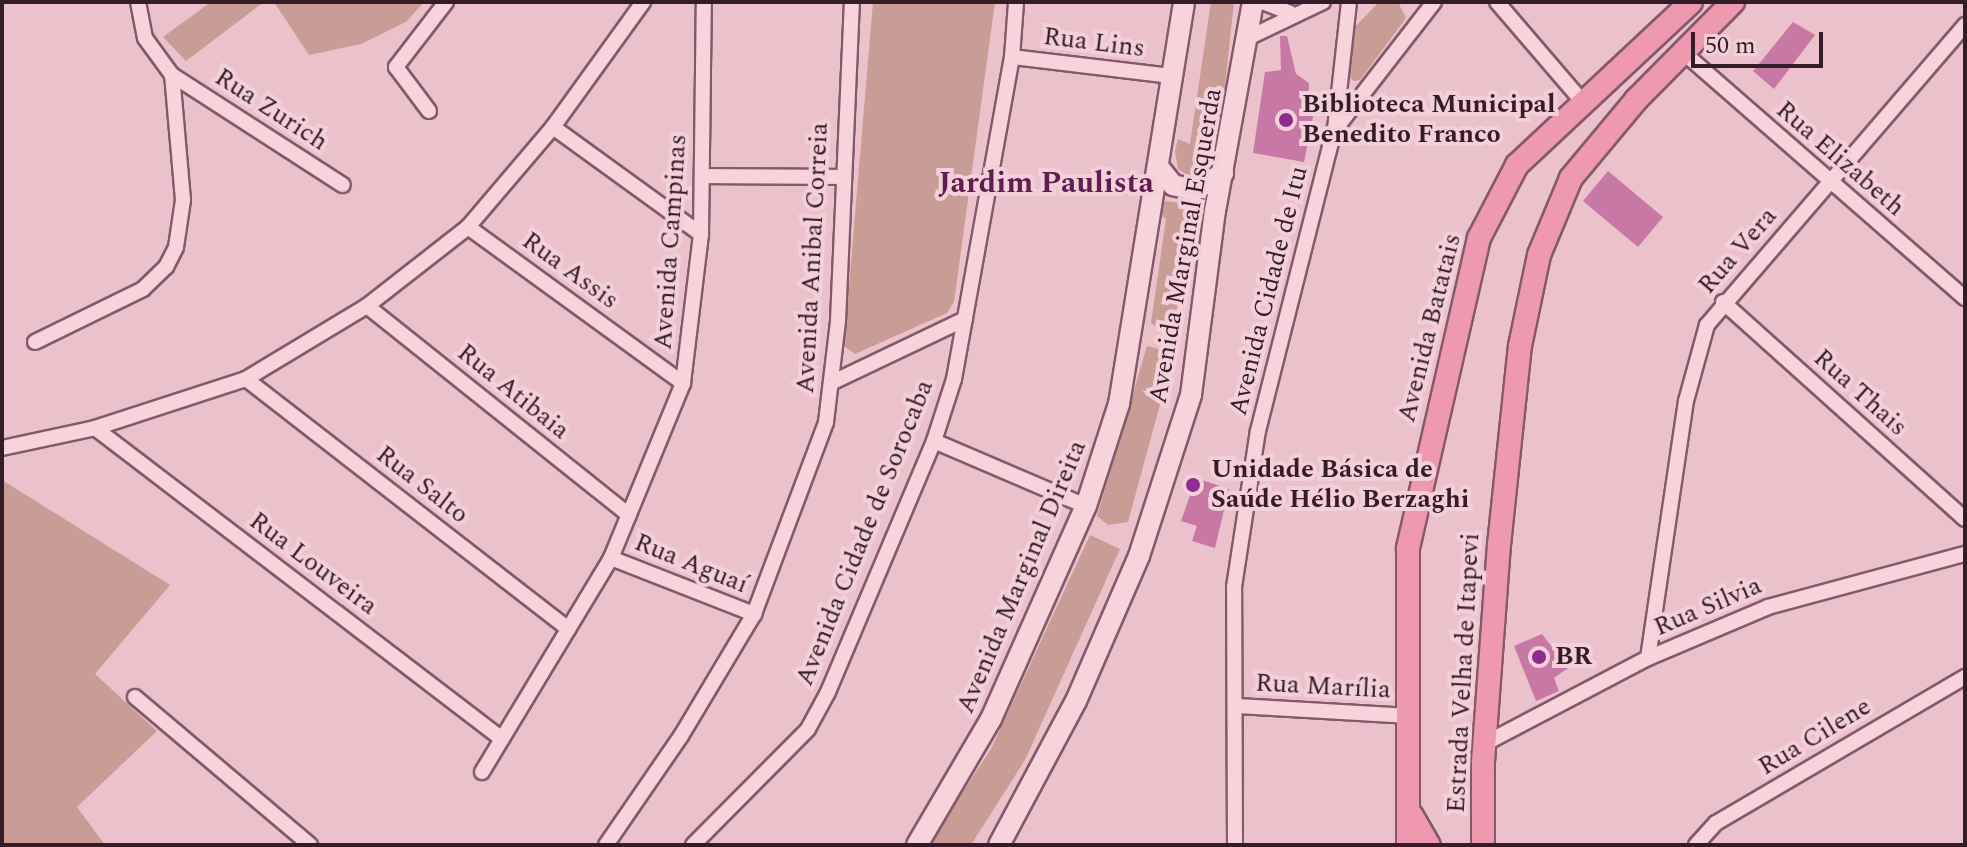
<!DOCTYPE html>
<html>
<head>
<meta charset="utf-8">
<style>
	body { margin:0 }
	#map { position:relative; width:1967px; height:847px; overflow:hidden; background:#ebc1cc; font-family:Spectral,serif }
	div>[style] { position:absolute }
	.green>* { inset:0; background:#c99d95 }
	.building>* { inset:0; background:#c878a4 }
	.roads { filter:drop-shadow(2px 0 #84596c) drop-shadow(-2px 0 #84596c) drop-shadow(0 2px #84596c) drop-shadow(0 -2px #84596c) }
	.minor>* { height:14px; margin:-7px; padding:0 7px; transform-origin:7px; border-radius:7px; background:#f7d3dc }
	.secondary>* { height:20px; margin:-10px; padding:0 10px; transform-origin:10px; border-radius:10px; background:#f7d3dc }
	.primary>* { height:22px; margin:-11px; padding:0 11px; transform-origin:11px; border-radius:11px; background:#ee99b0 }
	.dots>* { width:22px; height:22px; translate:-50% -50%; box-sizing:border-box; border:4px solid #f3d0d9; border-radius:50% }
	span { translate:-50% -50%; white-space:nowrap; text-align:center; line-height:1.15; -webkit-text-stroke:8px #f3d0d9; paint-order:stroke }
	.street-label { font-size:26px; color:#341d28 }
	.poi-label { font-size:26px; color:#341d28; font-weight:700 }
	.left { translate:0 -50%; text-align:left }
	.quarter-label { font-size:30px; color:#5f1e4f; font-weight:700 }
	.frame { position:absolute; inset:0; border:4px solid #341d28; pointer-events:none }
	.scale { position:absolute; left:1691px; top:32px; width:132px; height:36px; box-sizing:border-box; border:4px solid #341d28; border-top:0; padding-left:10px; font-size:24px; line-height:28px; white-space:nowrap; color:#341d28; -webkit-text-stroke:6px #f3d0d9; paint-order:stroke }
</style>
</head>
<body>
<div id="map">
	<div class="green">
		<i style="clip-path:polygon(211px 2px,264px 2px,186px 61px,163px 37px)"></i>
		<i style="clip-path:polygon(274px 2px,424px 2px,406px 22px,361px 44px,309px 55px)"></i>
		<i style="clip-path:polygon(873px 2px,995px 2px,954px 302px,947px 313px,855px 354px,844px 346px)"></i>
		<i style="clip-path:polygon(1211px 2px,1234px 2px,1219px 142px,1207px 169px,1189px 176px,1178px 169px,1175px 151px,1178px 139px,1190px 144px)"></i>
		<i style="clip-path:polygon(1379px 2px,1398px 2px,1406px 18px,1360px 80px,1354px 81px,1349px 77px,1354px 28px)"></i>
		<i style="clip-path:polygon(1162px 201px,1195px 204px,1174px 325px,1165px 333px,1151px 323px,1166px 219px,1160px 213px)"></i>
		<i style="clip-path:polygon(1147px 346px,1174px 353px,1128px 522px,1108px 525px,1097px 516px)"></i>
		<i style="clip-path:polygon(2px 480px,170px 585px,95px 674px,157px 731px,77px 807px,105px 845px,2px 845px)"></i>
		<i style="clip-path:polygon(1090px 535px,1120px 549px,1025px 760px,971px 845px,928px 845px,991px 749px)"></i>
	</div>
	<div class="building">
		<i style="clip-path:polygon(1793px 22px,1815px 35px,1774px 89px,1753px 71px)"></i>
		<i style="clip-path:polygon(1280px 36px,1287px 36px,1296px 74px,1309px 83px,1308px 103px,1315px 107px,1304px 162px,1253px 153px,1265px 72px,1281px 70px)"></i>
		<i style="clip-path:polygon(1608px 171px,1663px 217px,1638px 247px,1583px 201px)"></i>
		<i style="clip-path:polygon(1196px 478px,1229px 489px,1215px 548px,1192px 541px,1197px 526px,1181px 521px)"></i>
		<i style="clip-path:polygon(1542px 634px,1568px 668px,1554px 678px,1559px 691px,1536px 701px,1514px 646px)"></i>
	</div>
	<div class="roads">
		<div class="minor">
			<i style="left:1262px;top:2px;width:30px;rotate:21deg"></i>
			<i style="left:1497px;top:2px;width:130px;rotate:49.4deg"></i>
			<i style="left:1250px;top:37px;width:81px;rotate:-25.6deg"></i>
			<i style="left:1684px;top:53px;width:373px;rotate:41.1deg"></i>
			<i style="left:1012px;top:57px;width:160px;rotate:6.8deg"></i>
			<i style="left:172px;top:75px;width:203px;rotate:32.8deg"></i>
			<i style="left:429px;top:111px;width:55px;rotate:-126.9deg"></i>
			<i style="left:396px;top:67px;width:82px;rotate:-52.4deg"></i>
			<i style="left:553px;top:127px;width:183px;rotate:35.9deg"></i>
			<i style="left:1335px;top:129px;width:128px;rotate:-83.7deg"></i>
			<i style="left:703px;top:176px;width:140px;rotate:0.4deg"></i>
			<i style="left:468px;top:227px;width:266px;rotate:36deg"></i>
			<i style="left:1723px;top:302px;width:325px;rotate:41.9deg"></i>
			<i style="left:367px;top:306px;width:335px;rotate:38.6deg"></i>
			<i style="left:35px;top:342px;width:120px;rotate:-26.1deg"></i>
			<i style="left:143px;top:289px;width:32px;rotate:-44deg"></i>
			<i style="left:166px;top:267px;width:22px;rotate:-63deg"></i>
			<i style="left:176px;top:247px;width:48px;rotate:-81.5deg"></i>
			<i style="left:183px;top:200px;width:125px;rotate:-95deg"></i>
			<i style="left:172px;top:75px;width:46px;rotate:-126.1deg"></i>
			<i style="left:145px;top:38px;width:37px;rotate:-101deg"></i>
			<i style="left:246px;top:379px;width:408px;rotate:37.8deg"></i>
			<i style="left:833px;top:382px;width:146px;rotate:-25.5deg"></i>
			<i style="left:95px;top:428px;width:512px;rotate:37.38deg"></i>
			<i style="left:934px;top:441px;width:165px;rotate:23.2deg"></i>
			<i style="left:2px;top:448px;width:95px;rotate:-12.1deg"></i>
			<i style="left:95px;top:428px;width:159px;rotate:-18deg"></i>
			<i style="left:246px;top:379px;width:141px;rotate:-31.1deg"></i>
			<i style="left:367px;top:306px;width:128px;rotate:-38deg"></i>
			<i style="left:468px;top:227px;width:131px;rotate:-49.6deg"></i>
			<i style="left:553px;top:127px;width:154px;rotate:-54.2deg"></i>
			<i style="left:611px;top:558px;width:154px;rotate:21.4deg"></i>
			<i style="left:1648px;top:658px;width:260px;rotate:-81.6deg"></i>
			<i style="left:1686px;top:401px;width:79px;rotate:-74.6deg"></i>
			<i style="left:1707px;top:325px;width:396px;rotate:-49.3deg"></i>
			<i style="left:135px;top:697px;width:229px;rotate:40.2deg"></i>
			<i style="left:1236px;top:706px;width:172px;rotate:3.3deg"></i>
			<i style="left:1484px;top:744px;width:185px;rotate:-27.7deg"></i>
			<i style="left:1648px;top:658px;width:130px;rotate:-23deg"></i>
			<i style="left:1768px;top:607px;width:204px;rotate:-15.1deg"></i>
			<i style="left:482px;top:772px;width:250px;rotate:-58.9deg"></i>
			<i style="left:611px;top:558px;width:189px;rotate:-67.6deg"></i>
			<i style="left:683px;top:383px;width:150px;rotate:-83.1deg"></i>
			<i style="left:701px;top:234px;width:232px;rotate:-89.3deg"></i>
			<i style="left:606px;top:845px;width:132px;rotate:-55.5deg"></i>
			<i style="left:681px;top:736px;width:142px;rotate:-59.1deg"></i>
			<i style="left:754px;top:614px;width:205px;rotate:-69.4deg"></i>
			<i style="left:826px;top:422px;width:102px;rotate:-83.2deg"></i>
			<i style="left:838px;top:321px;width:319px;rotate:-87.5deg"></i>
			<i style="left:693px;top:845px;width:163px;rotate:-45.2deg"></i>
			<i style="left:808px;top:729px;width:42px;rotate:-61.6deg"></i>
			<i style="left:828px;top:692px;width:272px;rotate:-67.1deg"></i>
			<i style="left:934px;top:441px;width:65px;rotate:-72.1deg"></i>
			<i style="left:954px;top:379px;width:327px;rotate:-79.8deg"></i>
			<i style="left:1012px;top:57px;width:55px;rotate:-85.8deg"></i>
			<i style="left:1235px;top:845px;width:258px;rotate:-90.2deg"></i>
			<i style="left:1234px;top:587px;width:158px;rotate:-81.3deg"></i>
			<i style="left:1258px;top:431px;width:309px;rotate:-75.8deg"></i>
			<i style="left:1334px;top:131px;width:163px;rotate:-52.2deg"></i>
			<i style="left:1696px;top:845px;width:30px;rotate:-48deg"></i>
			<i style="left:1716px;top:823px;width:289px;rotate:-30.4deg"></i>
		</div>
		<div class="secondary">
			<i style="left:1160px;top:169px;width:21px;rotate:51deg"></i>
			<i style="left:1173px;top:185px;width:23px;rotate:13deg"></i>
			<i style="left:1195px;top:190px;width:33px;rotate:-31deg"></i>
			<i style="left:917px;top:845px;width:146px;rotate:-59.6deg"></i>
			<i style="left:991px;top:719px;width:233px;rotate:-66deg"></i>
			<i style="left:1086px;top:506px;width:107px;rotate:-72.1deg"></i>
			<i style="left:1119px;top:404px;width:407px;rotate:-80.8deg"></i>
			<i style="left:999px;top:845px;width:163px;rotate:-61.9deg"></i>
			<i style="left:1076px;top:701px;width:158px;rotate:-66.5deg"></i>
			<i style="left:1139px;top:556px;width:169px;rotate:-72.1deg"></i>
			<i style="left:1191px;top:395px;width:186px;rotate:-82.6deg"></i>
			<i style="left:1215px;top:211px;width:212px;rotate:-79.7deg"></i>
		</div>
		<div class="primary">
			<i style="left:1412px;top:816px;width:34px;rotate:60deg"></i>
			<i style="left:1408px;top:845px;width:297px;rotate:-90deg"></i>
			<i style="left:1408px;top:548px;width:318px;rotate:-77.1deg"></i>
			<i style="left:1479px;top:238px;width:82px;rotate:-62.5deg"></i>
			<i style="left:1517px;top:165px;width:238px;rotate:-43.1deg"></i>
			<i style="left:1483px;top:845px;width:83px;rotate:-90deg"></i>
			<i style="left:1483px;top:762px;width:218px;rotate:-85.8deg"></i>
			<i style="left:1499px;top:545px;width:200px;rotate:-84deg"></i>
			<i style="left:1520px;top:346px;width:93px;rotate:-78.2deg"></i>
			<i style="left:1539px;top:255px;width:83px;rotate:-67.4deg"></i>
			<i style="left:1571px;top:178px;width:102px;rotate:-50.2deg"></i>
			<i style="left:1636px;top:100px;width:138px;rotate:-45.3deg"></i>
		</div>
	</div>
	<div class="dots">
		<i style="left:1286px;top:120px;background:#902c8d"></i>
		<i style="left:1193px;top:485px;background:#902c8d"></i>
		<i style="left:1539px;top:657px;background:#902c8d"></i>
	</div>
	<div class="street-label">
		<span style="left:1094px;top:43px;rotate:7deg">Rua Lins</span>
		<span style="left:271px;top:110px;rotate:33deg">Rua Zurich</span>
		<span style="left:1840px;top:159px;rotate:41deg">Rua Elizabeth</span>
		<span style="left:671px;top:242px;rotate:-86deg">Avenida Campinas</span>
		<span style="left:1186px;top:246px;rotate:-80deg">Avenida Marginal Esquerda</span>
		<span style="left:1738px;top:251px;rotate:-49deg">Rua Vera</span>
		<span style="left:813px;top:258px;rotate:-87deg">Avenida Anibal Correia</span>
		<span style="left:570px;top:271px;rotate:36deg">Rua Assis</span>
		<span style="left:1269px;top:291px;rotate:-76deg">Avenida Cidade de Itu</span>
		<span style="left:1430px;top:328px;rotate:-76deg">Avenida Batatais</span>
		<span style="left:513px;top:392px;rotate:39deg">Rua Atibaia</span>
		<span style="left:1860px;top:393px;rotate:42deg">Rua Thais</span>
		<span style="left:422px;top:485px;rotate:38deg">Rua Salto</span>
		<span style="left:865px;top:533px;rotate:-68deg">Avenida Cidade de Sorocaba</span>
		<span style="left:313px;top:564px;rotate:37deg">Rua Louveira</span>
		<span style="left:691px;top:564px;rotate:22deg">Rua Aguaí</span>
		<span style="left:1022px;top:577px;rotate:-67deg">Avenida Marginal Direita</span>
		<span style="left:1708px;top:607px;rotate:-23deg">Rua Silvia</span>
		<span style="left:1464px;top:673px;rotate:-87deg">Estrada Velha de Itapevi</span>
		<span style="left:1323px;top:687px;rotate:3deg">Rua Marília</span>
		<span style="left:1815px;top:737px;rotate:-31deg">Rua Cilene</span>
	</div>
	<div class="poi-label">
		<span class="left" style="left:1302px;top:120px">Biblioteca Municipal<br>Benedito Franco</span>
		<span class="left" style="left:1211px;top:485px">Unidade Básica de<br>Saúde Hélio Berzaghi</span>
		<span class="left" style="left:1555px;top:657px">BR</span>
	</div>
	<div class="quarter-label">
		<span style="left:1046px;top:183px">Jardim Paulista</span>
	</div>
	<div class="frame"></div>
	<div class="scale">50 m</div>
</div>
</body>
</html>
